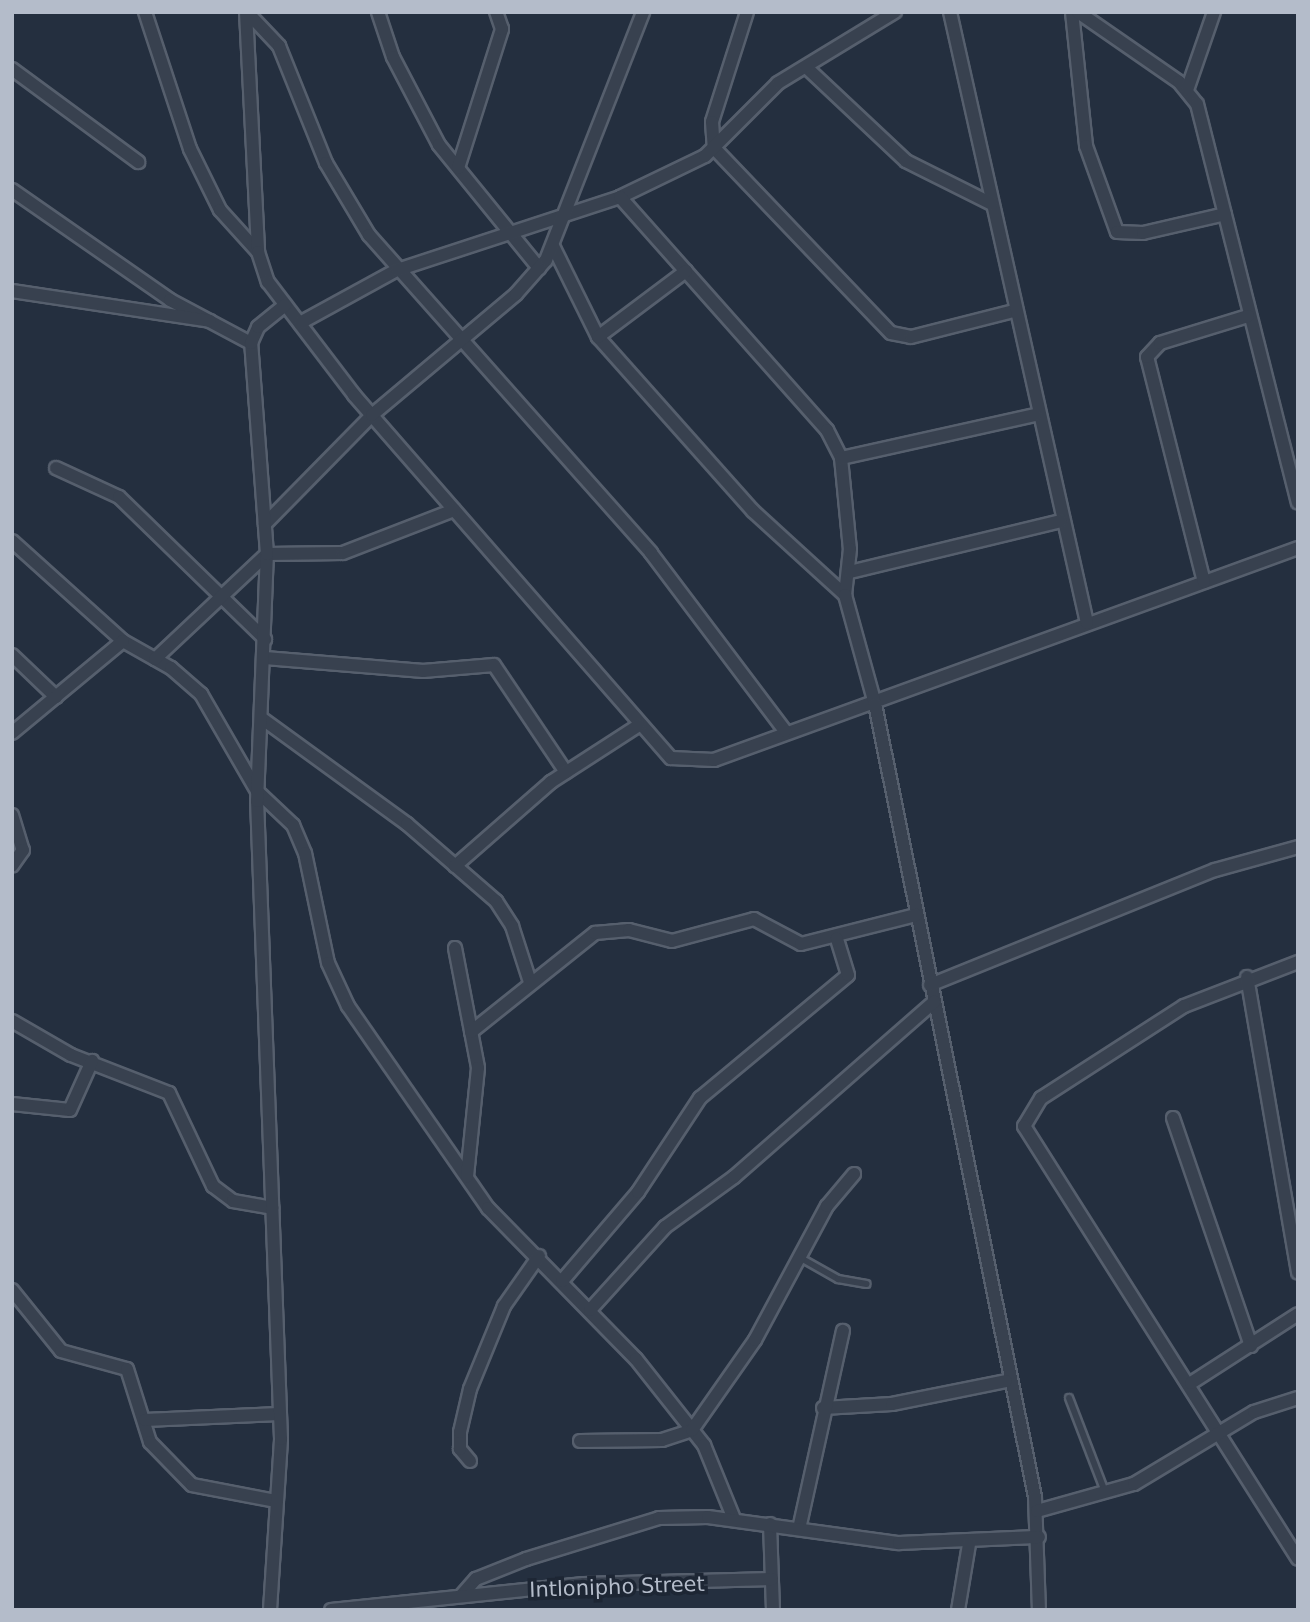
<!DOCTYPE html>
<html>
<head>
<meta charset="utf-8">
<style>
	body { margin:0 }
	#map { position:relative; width:1310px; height:1622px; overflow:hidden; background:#242f3f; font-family:"DejaVu Sans",sans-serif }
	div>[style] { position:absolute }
	.roads { filter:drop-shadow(2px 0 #565f6d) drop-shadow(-2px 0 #565f6d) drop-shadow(0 2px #565f6d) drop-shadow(0 -2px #565f6d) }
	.lane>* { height:6px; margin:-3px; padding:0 3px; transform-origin:3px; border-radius:3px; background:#38414f }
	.street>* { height:12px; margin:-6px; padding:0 6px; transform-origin:6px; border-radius:6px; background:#38414f }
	span { translate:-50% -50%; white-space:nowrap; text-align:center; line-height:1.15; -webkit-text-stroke:7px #1d2634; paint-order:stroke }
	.street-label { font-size:21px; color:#b4bcca }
	.frame { position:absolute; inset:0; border:14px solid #b4bcca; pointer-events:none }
</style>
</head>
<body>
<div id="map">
	<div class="roads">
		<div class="lane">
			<i style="left:799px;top:1257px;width:45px;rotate:29.4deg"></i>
			<i style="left:838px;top:1279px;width:29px;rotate:10deg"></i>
			<i style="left:1069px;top:1398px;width:101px;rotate:69deg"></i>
		</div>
		<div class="street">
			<i style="left:145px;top:12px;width:144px;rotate:71.8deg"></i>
			<i style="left:190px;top:149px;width:68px;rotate:63.8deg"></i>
			<i style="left:220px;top:210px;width:57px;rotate:47.9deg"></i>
			<i style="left:246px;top:12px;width:240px;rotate:87.1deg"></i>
			<i style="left:258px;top:252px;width:32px;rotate:72deg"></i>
			<i style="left:268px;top:282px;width:142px;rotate:52.7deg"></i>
			<i style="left:354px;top:395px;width:482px;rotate:48.9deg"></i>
			<i style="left:671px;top:758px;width:43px;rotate:2.7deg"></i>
			<i style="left:714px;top:760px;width:621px;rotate:-19.95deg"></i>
			<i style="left:247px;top:12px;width:47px;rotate:46.7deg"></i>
			<i style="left:279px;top:46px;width:126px;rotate:68.1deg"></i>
			<i style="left:326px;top:163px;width:84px;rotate:59.2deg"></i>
			<i style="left:369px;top:235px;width:425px;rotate:48.4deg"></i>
			<i style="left:651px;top:553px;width:223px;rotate:53deg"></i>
			<i style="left:378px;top:12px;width:47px;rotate:71.6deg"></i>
			<i style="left:393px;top:57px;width:99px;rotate:62.4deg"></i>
			<i style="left:439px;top:145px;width:159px;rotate:50.9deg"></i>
			<i style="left:747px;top:12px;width:115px;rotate:107.7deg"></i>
			<i style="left:712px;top:122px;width:26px;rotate:86deg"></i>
			<i style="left:714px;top:148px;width:256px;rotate:46.3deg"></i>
			<i style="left:891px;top:333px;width:20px;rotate:11deg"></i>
			<i style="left:911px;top:337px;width:106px;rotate:-14.2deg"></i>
			<i style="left:950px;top:12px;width:626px;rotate:77.36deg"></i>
			<i style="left:1072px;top:12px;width:135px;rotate:84deg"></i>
			<i style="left:1086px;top:146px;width:91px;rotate:70.2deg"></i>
			<i style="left:1117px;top:232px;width:26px;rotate:2deg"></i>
			<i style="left:1143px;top:233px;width:84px;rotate:-13deg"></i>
			<i style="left:1078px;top:12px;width:123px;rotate:34.7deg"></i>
			<i style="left:1179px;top:82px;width:28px;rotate:51deg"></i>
			<i style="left:1197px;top:104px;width:411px;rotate:75.8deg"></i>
			<i style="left:806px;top:67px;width:137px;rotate:43.2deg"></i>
			<i style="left:906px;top:161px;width:96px;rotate:26.6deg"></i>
			<i style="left:12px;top:69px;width:157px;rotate:36.4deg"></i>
			<i style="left:1187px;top:90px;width:83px;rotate:-70.9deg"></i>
			<i style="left:458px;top:168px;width:146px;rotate:-72.4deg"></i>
			<i style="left:502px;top:29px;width:18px;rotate:-109deg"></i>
			<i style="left:12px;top:190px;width:193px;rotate:34.8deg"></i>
			<i style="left:170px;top:300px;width:92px;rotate:28deg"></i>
			<i style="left:620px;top:197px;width:94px;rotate:-25.8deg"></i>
			<i style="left:705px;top:156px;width:103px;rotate:-45deg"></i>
			<i style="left:778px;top:83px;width:137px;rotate:-31.3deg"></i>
			<i style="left:553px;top:246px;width:102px;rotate:63.7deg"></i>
			<i style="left:598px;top:337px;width:233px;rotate:48.3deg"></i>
			<i style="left:753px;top:511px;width:125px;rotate:42.4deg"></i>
			<i style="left:12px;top:291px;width:200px;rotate:8.6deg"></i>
			<i style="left:300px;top:323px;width:111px;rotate:-28.7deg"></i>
			<i style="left:397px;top:270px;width:235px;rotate:-18.1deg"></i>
			<i style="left:620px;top:197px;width:312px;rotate:48.4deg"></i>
			<i style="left:827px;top:430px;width:31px;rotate:63deg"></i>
			<i style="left:841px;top:458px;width:91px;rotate:84.4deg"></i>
			<i style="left:850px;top:549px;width:46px;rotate:96.2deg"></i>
			<i style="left:845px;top:595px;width:113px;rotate:74.6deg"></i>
			<i style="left:875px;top:704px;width:809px;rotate:78.59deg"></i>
			<i style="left:1035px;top:1497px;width:113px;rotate:88deg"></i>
			<i style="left:598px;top:337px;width:110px;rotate:-36.9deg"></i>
			<i style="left:841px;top:458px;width:199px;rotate:-12.5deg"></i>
			<i style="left:56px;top:468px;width:69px;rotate:24.7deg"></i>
			<i style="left:119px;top:497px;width:204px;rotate:44.2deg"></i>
			<i style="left:265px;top:524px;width:153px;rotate:-45.5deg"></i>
			<i style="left:372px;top:415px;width:188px;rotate:-40deg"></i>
			<i style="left:516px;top:294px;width:45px;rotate:-48.6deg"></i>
			<i style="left:546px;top:260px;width:266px;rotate:-68.6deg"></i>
			<i style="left:12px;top:541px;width:149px;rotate:42deg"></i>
			<i style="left:123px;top:641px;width:55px;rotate:29.4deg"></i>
			<i style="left:171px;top:668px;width:40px;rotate:41deg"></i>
			<i style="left:201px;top:694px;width:112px;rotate:60deg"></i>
			<i style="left:257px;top:791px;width:50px;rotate:43.4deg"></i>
			<i style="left:293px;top:825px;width:30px;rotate:67deg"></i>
			<i style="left:305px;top:853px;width:112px;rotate:78.2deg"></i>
			<i style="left:328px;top:963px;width:47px;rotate:65.1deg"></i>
			<i style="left:348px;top:1006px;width:246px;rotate:55.3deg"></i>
			<i style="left:488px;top:1208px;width:211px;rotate:45.6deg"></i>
			<i style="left:636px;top:1359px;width:110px;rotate:51.7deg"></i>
			<i style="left:704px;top:1445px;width:80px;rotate:67.9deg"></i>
			<i style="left:850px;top:572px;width:217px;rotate:-13.6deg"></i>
			<i style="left:1204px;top:582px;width:232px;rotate:-104.2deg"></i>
			<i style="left:1147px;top:357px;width:19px;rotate:-47deg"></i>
			<i style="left:1160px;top:343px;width:92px;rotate:-17.1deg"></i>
			<i style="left:12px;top:655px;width:61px;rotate:43.7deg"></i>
			<i style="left:265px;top:658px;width:159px;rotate:4.7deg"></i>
			<i style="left:423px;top:671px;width:71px;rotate:-4.8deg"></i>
			<i style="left:494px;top:665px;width:129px;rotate:56.1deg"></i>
			<i style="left:155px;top:659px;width:154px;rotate:-43.2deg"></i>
			<i style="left:267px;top:554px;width:76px;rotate:-0.8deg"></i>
			<i style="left:343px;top:553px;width:119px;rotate:-21.2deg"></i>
			<i style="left:264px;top:720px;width:177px;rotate:36deg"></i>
			<i style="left:407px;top:824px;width:118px;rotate:40.9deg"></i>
			<i style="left:496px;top:901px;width:30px;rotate:57deg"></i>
			<i style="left:512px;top:926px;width:59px;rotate:72.2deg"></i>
			<i style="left:12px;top:733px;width:144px;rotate:-39.7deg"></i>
			<i style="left:12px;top:815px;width:37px;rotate:73deg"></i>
			<i style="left:23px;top:850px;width:19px;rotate:125deg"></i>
			<i style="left:455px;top:866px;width:128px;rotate:-41.2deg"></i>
			<i style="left:551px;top:782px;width:105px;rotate:-32.9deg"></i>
			<i style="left:455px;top:948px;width:122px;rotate:79.1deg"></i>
			<i style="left:478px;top:1068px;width:109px;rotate:95.8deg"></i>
			<i style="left:1298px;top:962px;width:122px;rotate:158.9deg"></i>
			<i style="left:1184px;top:1006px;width:170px;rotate:147.2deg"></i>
			<i style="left:1041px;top:1098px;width:33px;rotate:121deg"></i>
			<i style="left:1024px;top:1126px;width:512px;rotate:57.67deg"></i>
			<i style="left:1247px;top:977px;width:300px;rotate:80.2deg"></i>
			<i style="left:930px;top:985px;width:307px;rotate:-22deg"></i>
			<i style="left:1215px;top:870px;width:86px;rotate:-15.5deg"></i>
			<i style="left:12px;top:1021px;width:68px;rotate:30deg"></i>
			<i style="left:71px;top:1055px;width:105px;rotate:21.2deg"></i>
			<i style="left:169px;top:1093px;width:103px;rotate:64.7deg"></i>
			<i style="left:213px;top:1186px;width:25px;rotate:37deg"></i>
			<i style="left:233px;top:1201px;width:40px;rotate:10deg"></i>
			<i style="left:471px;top:1032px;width:159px;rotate:-38.6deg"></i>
			<i style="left:595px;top:933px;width:34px;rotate:-5deg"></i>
			<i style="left:629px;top:930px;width:44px;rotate:14.3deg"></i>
			<i style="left:672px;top:941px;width:85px;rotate:-15deg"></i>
			<i style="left:754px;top:919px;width:53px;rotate:28deg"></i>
			<i style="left:801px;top:944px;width:119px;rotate:-14.2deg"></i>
			<i style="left:12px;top:1104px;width:58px;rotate:5.9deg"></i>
			<i style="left:70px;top:1110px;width:54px;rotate:-65.8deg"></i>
			<i style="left:1173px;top:1118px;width:241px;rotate:71.1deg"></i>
			<i style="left:562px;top:1281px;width:117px;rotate:-49.5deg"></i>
			<i style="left:638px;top:1192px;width:113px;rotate:-56.6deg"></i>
			<i style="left:700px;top:1098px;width:192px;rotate:-39.7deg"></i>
			<i style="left:848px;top:975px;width:38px;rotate:-107deg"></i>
			<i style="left:12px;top:1290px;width:78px;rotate:51.2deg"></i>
			<i style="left:61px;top:1351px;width:68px;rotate:15.3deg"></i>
			<i style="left:127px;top:1369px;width:77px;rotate:72.5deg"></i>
			<i style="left:150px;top:1442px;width:60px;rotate:45.7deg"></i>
			<i style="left:192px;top:1485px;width:86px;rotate:10.8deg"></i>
			<i style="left:590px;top:1310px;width:112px;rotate:-47.9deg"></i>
			<i style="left:665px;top:1227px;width:85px;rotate:-35.9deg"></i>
			<i style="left:734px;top:1177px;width:266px;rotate:-41.2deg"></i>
			<i style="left:1191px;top:1383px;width:127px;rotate:-32.8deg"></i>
			<i style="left:823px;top:1408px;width:69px;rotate:-3.3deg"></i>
			<i style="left:892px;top:1404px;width:116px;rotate:-11.4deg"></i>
			<i style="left:145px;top:1420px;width:134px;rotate:-2.6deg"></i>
			<i style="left:580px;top:1441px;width:82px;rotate:-0.7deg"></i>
			<i style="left:662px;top:1440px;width:32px;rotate:-18deg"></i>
			<i style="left:692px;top:1430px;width:110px;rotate:-55deg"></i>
			<i style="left:755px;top:1340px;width:152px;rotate:-61.8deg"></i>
			<i style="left:827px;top:1206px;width:42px;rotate:-49.8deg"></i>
			<i style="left:470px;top:1461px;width:16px;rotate:-130deg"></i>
			<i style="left:460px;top:1449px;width:17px;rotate:-90deg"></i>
			<i style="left:460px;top:1432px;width:44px;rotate:-76.9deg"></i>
			<i style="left:470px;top:1389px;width:90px;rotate:-67.7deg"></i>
			<i style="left:504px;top:1306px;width:61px;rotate:-55deg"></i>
			<i style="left:1037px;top:1511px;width:101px;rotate:-15.6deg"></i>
			<i style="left:1134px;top:1484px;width:140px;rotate:-31deg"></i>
			<i style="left:1254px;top:1412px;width:46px;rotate:-17.7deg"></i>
			<i style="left:770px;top:1524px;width:86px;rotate:88deg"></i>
			<i style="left:799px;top:1529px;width:203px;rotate:-77.5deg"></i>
			<i style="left:461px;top:1596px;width:23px;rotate:-49deg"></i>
			<i style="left:476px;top:1579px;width:54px;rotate:-21.8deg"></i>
			<i style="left:526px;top:1559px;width:139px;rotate:-17.1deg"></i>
			<i style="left:659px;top:1518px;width:49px;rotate:-1.2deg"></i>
			<i style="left:708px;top:1517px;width:193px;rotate:7.8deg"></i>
			<i style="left:899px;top:1543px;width:140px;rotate:-2.5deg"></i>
			<i style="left:270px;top:1610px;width:171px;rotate:-86.3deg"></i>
			<i style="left:281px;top:1439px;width:638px;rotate:-92.15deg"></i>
			<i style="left:257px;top:801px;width:247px;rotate:-87.7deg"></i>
			<i style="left:267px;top:554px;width:212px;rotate:-94.3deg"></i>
			<i style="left:251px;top:343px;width:17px;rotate:-66deg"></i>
			<i style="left:258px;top:327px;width:35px;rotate:-39deg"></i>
			<i style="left:331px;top:1610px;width:254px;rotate:-5.9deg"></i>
			<i style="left:584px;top:1584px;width:188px;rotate:-1.5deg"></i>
			<i style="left:958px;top:1610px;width:67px;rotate:-80.5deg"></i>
		</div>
	</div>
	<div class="street-label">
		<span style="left:617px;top:1587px;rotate:-2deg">Intlonipho Street</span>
	</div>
	<div class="frame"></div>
</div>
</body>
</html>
